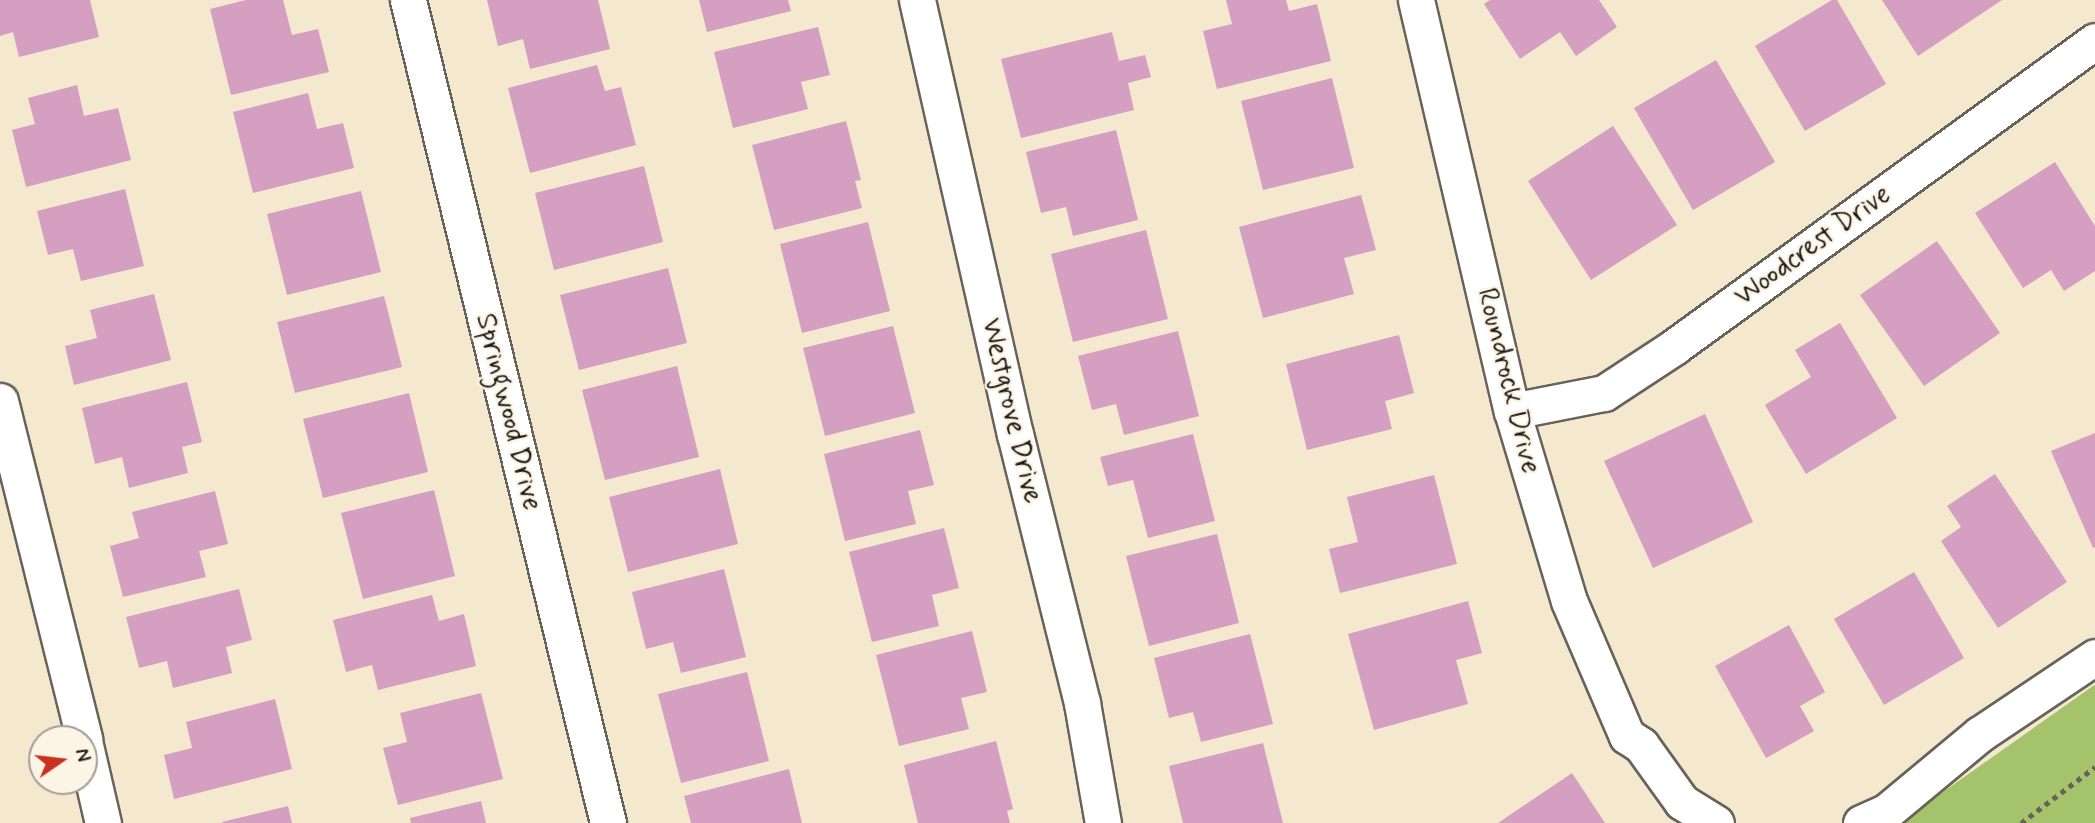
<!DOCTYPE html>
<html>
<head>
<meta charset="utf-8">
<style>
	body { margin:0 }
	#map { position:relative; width:2095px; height:823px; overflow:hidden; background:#f4e8ce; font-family:Mynerve,sans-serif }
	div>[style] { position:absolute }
	.green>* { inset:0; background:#a5c36b }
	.building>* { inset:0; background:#d59fc1 }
	.path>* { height:4.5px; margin-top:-2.25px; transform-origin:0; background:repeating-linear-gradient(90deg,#68635a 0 5px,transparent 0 10px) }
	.roads { filter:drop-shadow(2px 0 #68635a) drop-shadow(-2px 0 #68635a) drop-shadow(0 2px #68635a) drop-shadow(0 -2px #68635a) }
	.minor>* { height:35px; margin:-17.5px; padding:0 17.5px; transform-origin:17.5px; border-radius:17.5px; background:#fff }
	span { translate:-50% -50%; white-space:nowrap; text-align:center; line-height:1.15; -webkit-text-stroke:5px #fcf5e5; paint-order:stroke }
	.street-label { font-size:28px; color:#1c1c1c }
	.north { position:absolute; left:28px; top:725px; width:70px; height:70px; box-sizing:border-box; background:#fcf5e5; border:2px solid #a29e95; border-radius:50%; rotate:76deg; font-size:19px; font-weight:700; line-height:28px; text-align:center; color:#1c1c1c }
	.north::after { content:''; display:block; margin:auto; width:24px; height:32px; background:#c8321e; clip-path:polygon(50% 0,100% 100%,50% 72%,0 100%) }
</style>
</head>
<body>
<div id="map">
	<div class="green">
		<i style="clip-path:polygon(2095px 685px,2095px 823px,1899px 823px,2093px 686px)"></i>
	</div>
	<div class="building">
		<i style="clip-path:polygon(0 0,90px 0,99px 37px,19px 57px,13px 32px,0 36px)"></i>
		<i style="clip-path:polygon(246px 0,283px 0,292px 35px,318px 29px,329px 72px,231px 95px,210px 9px)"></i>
		<i style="clip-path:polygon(487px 0,598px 0,610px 49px,530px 69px,523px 39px,498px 46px)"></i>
		<i style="clip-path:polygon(699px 0,788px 0,791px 11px,707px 32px)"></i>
		<i style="clip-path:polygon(1226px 0,1286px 0,1289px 11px,1317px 4px,1331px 61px,1217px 89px,1203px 31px,1232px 24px)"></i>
		<i style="clip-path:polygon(1490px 0,1599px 0,1617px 27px,1576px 56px,1560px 32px,1520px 59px,1484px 4px)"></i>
		<i style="clip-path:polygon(1832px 0,1837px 0,1886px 84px,1805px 131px,1755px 46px)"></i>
		<i style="clip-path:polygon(1882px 0,2002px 0,1918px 56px)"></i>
		<i style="clip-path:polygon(818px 27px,830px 75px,801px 82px,808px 109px,733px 128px,714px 52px)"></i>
		<i style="clip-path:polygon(1112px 32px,1119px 61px,1145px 55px,1151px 77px,1128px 83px,1134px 110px,1021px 138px,1001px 59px)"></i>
		<i style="clip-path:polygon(1716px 60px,1775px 162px,1693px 210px,1634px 108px)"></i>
		<i style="clip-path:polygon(597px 65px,605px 91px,621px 87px,636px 145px,530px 173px,508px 88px)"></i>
		<i style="clip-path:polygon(1332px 78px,1354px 168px,1263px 190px,1241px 101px)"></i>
		<i style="clip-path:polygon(77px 85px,84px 116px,118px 108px,131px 160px,26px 187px,12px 130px,35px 124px,28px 98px)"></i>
		<i style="clip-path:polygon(308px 93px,317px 129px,343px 123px,354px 168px,253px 193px,233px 112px)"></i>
		<i style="clip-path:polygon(846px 121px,861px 180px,855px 181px,862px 208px,774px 230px,752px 145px)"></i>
		<i style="clip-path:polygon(1613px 126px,1677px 225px,1591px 280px,1528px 181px)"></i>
		<i style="clip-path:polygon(1116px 130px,1138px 220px,1073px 236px,1066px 207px,1041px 213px,1026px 152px)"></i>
		<i style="clip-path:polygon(2055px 162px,2095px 226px,2095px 271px,2064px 291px,2051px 270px,2023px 288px,1975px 213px)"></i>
		<i style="clip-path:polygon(644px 166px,663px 242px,554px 270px,535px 193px)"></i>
		<i style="clip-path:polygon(125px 189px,144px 266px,81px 281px,73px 249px,48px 255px,37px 211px)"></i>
		<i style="clip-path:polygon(361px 191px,381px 272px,287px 295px,267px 214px)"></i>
		<i style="clip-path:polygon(1361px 195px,1376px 250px,1344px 258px,1354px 294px,1263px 318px,1239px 227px)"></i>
		<i style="clip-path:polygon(868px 222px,890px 311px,802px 333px,780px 244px)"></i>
		<i style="clip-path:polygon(1146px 230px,1168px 319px,1073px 342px,1051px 254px)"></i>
		<i style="clip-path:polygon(1937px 241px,2000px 333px,1924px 386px,1860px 295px)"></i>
		<i style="clip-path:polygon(668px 268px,687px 343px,579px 370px,560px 295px)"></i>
		<i style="clip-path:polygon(154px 294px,171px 360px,74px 385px,65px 346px,97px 338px,90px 310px)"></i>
		<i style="clip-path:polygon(384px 296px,402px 367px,295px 393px,277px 322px)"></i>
		<i style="clip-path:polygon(1840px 323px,1897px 418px,1806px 474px,1765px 405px,1811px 377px,1795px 350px)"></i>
		<i style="clip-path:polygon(893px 326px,915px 413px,825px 436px,803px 348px)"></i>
		<i style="clip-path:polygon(1178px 331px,1199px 416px,1124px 435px,1116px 404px,1092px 410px,1078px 356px)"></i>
		<i style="clip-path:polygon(1399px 335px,1414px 393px,1385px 401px,1392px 429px,1307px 450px,1286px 364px)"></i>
		<i style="clip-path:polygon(677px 366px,699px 457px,605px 480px,582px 390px)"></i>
		<i style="clip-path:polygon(187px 382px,202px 442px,182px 447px,188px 473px,129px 488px,122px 457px,95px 464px,82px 408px)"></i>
		<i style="clip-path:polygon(409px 393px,428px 472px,323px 498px,303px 419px)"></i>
		<i style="clip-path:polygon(1705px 414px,1753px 522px,1653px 568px,1604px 461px)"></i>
		<i style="clip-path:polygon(920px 430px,934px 485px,908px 491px,916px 524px,845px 541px,824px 454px)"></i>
		<i style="clip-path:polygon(2095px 433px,2095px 547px,2093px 548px,2051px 451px)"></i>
		<i style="clip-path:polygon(1193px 434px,1215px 521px,1148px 538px,1133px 480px,1108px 486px,1100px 457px)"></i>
		<i style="clip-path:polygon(720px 469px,738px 544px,628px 572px,609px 497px)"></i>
		<i style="clip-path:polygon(1995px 474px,2067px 582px,1998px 628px,1941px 541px,1961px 527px,1947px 506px)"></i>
		<i style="clip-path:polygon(1434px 475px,1457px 564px,1340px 593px,1329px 549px,1358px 542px,1347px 497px)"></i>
		<i style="clip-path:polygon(434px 490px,455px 576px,363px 599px,341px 513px)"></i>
		<i style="clip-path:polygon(215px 491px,228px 544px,199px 551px,206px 577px,123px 597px,110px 546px,139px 538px,132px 512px)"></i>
		<i style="clip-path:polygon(944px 528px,959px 588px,932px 595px,939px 626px,872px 642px,849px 552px)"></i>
		<i style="clip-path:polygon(1217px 534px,1239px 623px,1149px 646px,1126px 556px)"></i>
		<i style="clip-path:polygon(724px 569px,746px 657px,681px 673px,673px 642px,646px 649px,632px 592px)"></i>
		<i style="clip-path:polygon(1914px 572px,1964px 658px,1884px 705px,1834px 619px)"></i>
		<i style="clip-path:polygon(239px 589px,252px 640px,226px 647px,232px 673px,173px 688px,167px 661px,139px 668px,126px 617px)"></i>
		<i style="clip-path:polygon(432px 595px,439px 621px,464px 614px,476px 666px,378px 690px,372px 665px,346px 672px,333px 620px)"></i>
		<i style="clip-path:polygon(1468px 601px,1482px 653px,1456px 660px,1468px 704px,1374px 730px,1348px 634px)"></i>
		<i style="clip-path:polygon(1789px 625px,1825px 692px,1800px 706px,1814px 731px,1766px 758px,1715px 666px)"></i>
		<i style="clip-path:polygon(972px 631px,987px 692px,961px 698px,969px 729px,899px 746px,876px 655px)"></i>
		<i style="clip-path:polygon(1250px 634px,1273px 724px,1201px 742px,1193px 712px,1169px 718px,1154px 658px)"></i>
		<i style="clip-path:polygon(747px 672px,769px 761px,681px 783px,658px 694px)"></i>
		<i style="clip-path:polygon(481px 693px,503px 779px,398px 805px,383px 748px,407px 742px,400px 713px)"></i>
		<i style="clip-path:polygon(275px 699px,292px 769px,174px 799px,164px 755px,192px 748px,186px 722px)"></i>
		<i style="clip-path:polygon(996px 741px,1013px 809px,1007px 811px,1010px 823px,918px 823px,904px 765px)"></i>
		<i style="clip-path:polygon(1263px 743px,1283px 823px,1183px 823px,1169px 766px)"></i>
		<i style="clip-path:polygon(789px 769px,802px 823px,691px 823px,684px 796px)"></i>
		<i style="clip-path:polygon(1572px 773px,1605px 823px,1498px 823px)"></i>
		<i style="clip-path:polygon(481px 801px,486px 823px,411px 823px,410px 818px)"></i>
		<i style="clip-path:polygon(288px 806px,292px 823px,223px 823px,222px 822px)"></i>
	</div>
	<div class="path">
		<i style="left:2021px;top:823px;width:93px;rotate:-37.1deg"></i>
	</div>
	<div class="roads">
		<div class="minor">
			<i style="left:408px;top:0;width:847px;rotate:76.34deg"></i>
			<i style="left:917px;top:0;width:445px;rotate:77.3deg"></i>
			<i style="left:1015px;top:434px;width:277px;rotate:76deg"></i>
			<i style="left:1082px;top:703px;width:122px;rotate:80.1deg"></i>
			<i style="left:1416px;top:0;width:422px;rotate:76.9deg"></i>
			<i style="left:1512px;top:411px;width:198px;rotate:73.3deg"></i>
			<i style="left:1569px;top:601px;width:147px;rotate:66.8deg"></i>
			<i style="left:1627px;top:736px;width:17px;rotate:33deg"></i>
			<i style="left:1641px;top:745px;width:70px;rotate:54.3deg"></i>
			<i style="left:1682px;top:802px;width:40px;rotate:32deg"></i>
			<i style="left:0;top:401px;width:348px;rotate:76deg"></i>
			<i style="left:1512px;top:411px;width:94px;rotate:-11.1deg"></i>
			<i style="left:1604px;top:393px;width:84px;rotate:-33.3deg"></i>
			<i style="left:1674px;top:347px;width:520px;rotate:-36.01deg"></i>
			<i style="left:84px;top:741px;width:84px;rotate:77deg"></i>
			<i style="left:1861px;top:823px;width:27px;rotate:-24deg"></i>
			<i style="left:1886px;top:812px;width:122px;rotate:-39.7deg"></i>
			<i style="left:1980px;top:734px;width:138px;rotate:-33.8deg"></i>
		</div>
	</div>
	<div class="street-label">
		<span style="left:1813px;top:246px;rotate:-36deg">Woodcrest Drive</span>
		<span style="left:1508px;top:381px;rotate:76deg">Roundrock Drive</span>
		<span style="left:1011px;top:411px;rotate:77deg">Westgrove Drive</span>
		<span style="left:508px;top:412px;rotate:76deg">Springwood Drive</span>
	</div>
	<div class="north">N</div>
</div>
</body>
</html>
